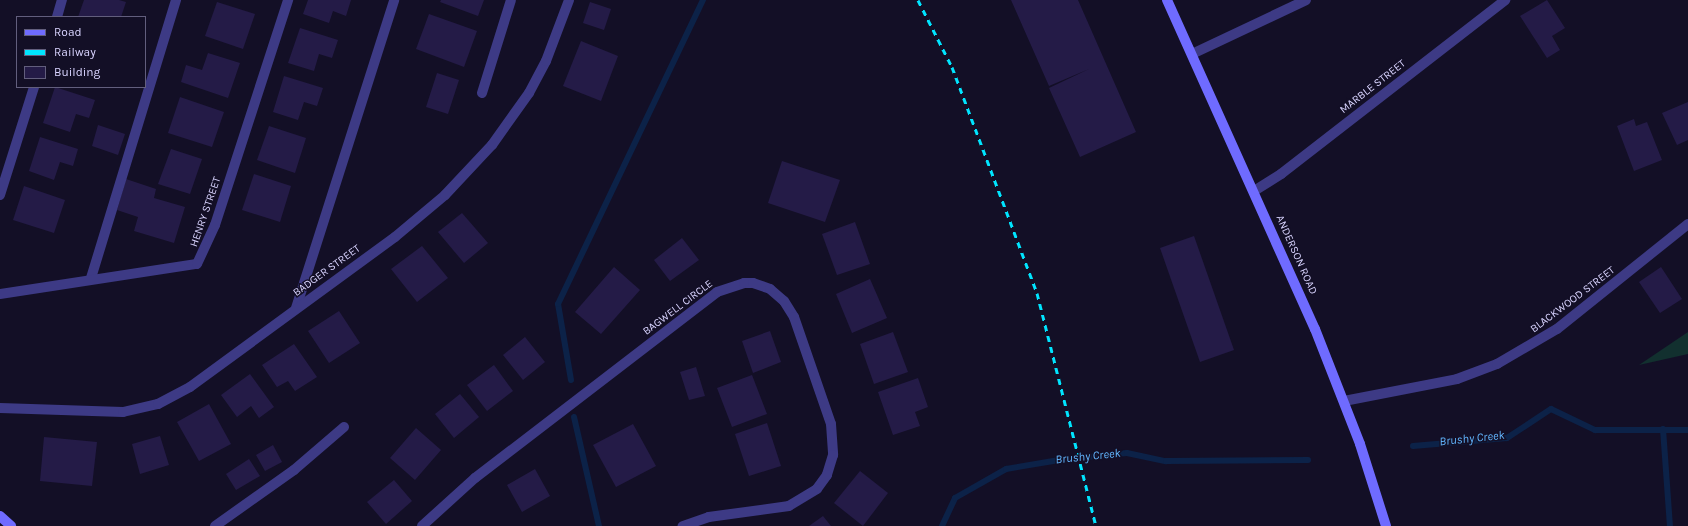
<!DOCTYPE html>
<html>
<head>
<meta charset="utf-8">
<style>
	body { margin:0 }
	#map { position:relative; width:1688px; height:526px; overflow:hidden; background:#130f26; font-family:Karla,sans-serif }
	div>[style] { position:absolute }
	.green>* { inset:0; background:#12302f }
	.stream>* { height:6px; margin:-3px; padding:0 3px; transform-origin:3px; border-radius:3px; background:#0c2248 }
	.building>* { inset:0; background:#241b47 }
	.lane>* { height:10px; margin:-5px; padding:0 5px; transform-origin:5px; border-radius:5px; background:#3d3a85 }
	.street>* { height:10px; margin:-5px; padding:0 5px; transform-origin:5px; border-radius:5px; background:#3d3a85 }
	.secondary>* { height:10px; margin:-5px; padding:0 5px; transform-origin:5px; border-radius:5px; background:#6f6bff }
	.rail>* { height:3px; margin-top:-1.5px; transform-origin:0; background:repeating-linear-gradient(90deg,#00e5ff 0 6px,transparent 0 11px) }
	span { translate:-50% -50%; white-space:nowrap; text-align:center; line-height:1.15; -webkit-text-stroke:3px #130f26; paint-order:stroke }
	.street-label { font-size:11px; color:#d9d4ff }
	.water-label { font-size:12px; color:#62b6ff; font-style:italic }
	.legend { position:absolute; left:16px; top:16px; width:130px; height:72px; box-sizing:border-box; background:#130f26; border:1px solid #625e7d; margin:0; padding:5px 7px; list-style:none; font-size:12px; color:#d9d4ff }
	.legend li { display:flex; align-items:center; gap:8px; height:20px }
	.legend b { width:20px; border:1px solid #625e7d }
</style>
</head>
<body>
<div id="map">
	<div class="green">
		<i style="clip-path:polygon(1688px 332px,1688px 354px,1639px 365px)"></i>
	</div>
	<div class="stream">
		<i style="left:571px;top:380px;width:77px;rotate:-99.7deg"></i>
		<i style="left:558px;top:304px;width:337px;rotate:-64.5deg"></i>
		<i style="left:574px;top:417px;width:112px;rotate:77.1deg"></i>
		<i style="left:1663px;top:429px;width:97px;rotate:85.9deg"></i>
		<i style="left:1413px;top:446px;width:94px;rotate:-4.9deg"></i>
		<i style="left:1507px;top:438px;width:53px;rotate:-33.4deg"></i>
		<i style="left:1551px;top:409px;width:49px;rotate:25.5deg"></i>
		<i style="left:1595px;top:430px;width:93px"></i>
		<i style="left:942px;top:526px;width:31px;rotate:-65deg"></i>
		<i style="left:955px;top:498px;width:59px;rotate:-29.6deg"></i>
		<i style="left:1006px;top:469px;width:60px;rotate:-9.6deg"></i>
		<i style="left:1065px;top:459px;width:62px;rotate:-5.5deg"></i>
		<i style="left:1127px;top:453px;width:40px;rotate:12deg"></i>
		<i style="left:1166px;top:461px;width:142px;rotate:-0.4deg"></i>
	</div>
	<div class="building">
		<i style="clip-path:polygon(84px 0,119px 0,126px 2px,121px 17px,78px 17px)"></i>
		<i style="clip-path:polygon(308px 0,351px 0,346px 16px,333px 11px,329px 23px,303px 14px)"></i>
		<i style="clip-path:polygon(441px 0,484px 0,478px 16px,440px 2px)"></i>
		<i style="clip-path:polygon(1011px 0,1078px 0,1136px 132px,1080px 157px,1049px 88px,1089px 69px,1049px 86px)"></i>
		<i style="clip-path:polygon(1547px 0,1565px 28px,1552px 36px,1560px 50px,1547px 58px,1520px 16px)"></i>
		<i style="clip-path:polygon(217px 2px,255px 14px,243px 49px,205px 36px)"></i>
		<i style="clip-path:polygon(590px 2px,611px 9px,604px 30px,583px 23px)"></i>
		<i style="clip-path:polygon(429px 14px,477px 31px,464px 67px,416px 49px)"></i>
		<i style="clip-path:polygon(300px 28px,338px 40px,332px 58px,319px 54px,314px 71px,288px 63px)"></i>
		<i style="clip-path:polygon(581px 41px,618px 56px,601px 101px,563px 86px)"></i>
		<i style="clip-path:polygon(208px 53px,240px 63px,228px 98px,181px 82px,186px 65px,202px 70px)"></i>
		<i style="clip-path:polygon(437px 73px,459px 80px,448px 114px,426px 107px)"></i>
		<i style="clip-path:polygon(284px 76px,323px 88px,317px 106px,304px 102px,298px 120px,273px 112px)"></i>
		<i style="clip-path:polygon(55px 87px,95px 100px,89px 118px,76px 114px,70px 132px,43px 123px)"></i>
		<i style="clip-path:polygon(180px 97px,224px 112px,212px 147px,168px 133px)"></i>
		<i style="clip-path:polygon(1688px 102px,1688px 140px,1677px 145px,1662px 113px)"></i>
		<i style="clip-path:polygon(1634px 119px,1636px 126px,1647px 122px,1662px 160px,1634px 171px,1617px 126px)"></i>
		<i style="clip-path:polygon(98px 125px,125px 134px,118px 155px,92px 146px)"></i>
		<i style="clip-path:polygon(269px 126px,306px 138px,295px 173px,257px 160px)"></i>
		<i style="clip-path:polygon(40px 137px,78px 149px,73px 166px,60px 162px,54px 180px,29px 171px)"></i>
		<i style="clip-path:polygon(171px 149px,202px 159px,190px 194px,158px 184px)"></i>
		<i style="clip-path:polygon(782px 161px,840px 180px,825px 222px,768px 203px)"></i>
		<i style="clip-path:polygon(254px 174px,291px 186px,280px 222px,242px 210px)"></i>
		<i style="clip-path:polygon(126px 179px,156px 189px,154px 198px,185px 207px,174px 243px,134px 231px,138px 217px,117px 210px)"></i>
		<i style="clip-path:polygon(24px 186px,65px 200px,54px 233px,13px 220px)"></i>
		<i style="clip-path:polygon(462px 213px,488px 243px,464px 263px,438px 232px)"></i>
		<i style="clip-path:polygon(855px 222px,870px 264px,837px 275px,822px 234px)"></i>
		<i style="clip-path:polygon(1194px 236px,1234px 350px,1200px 362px,1160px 248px)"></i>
		<i style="clip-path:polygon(682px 238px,699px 260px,670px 281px,654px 260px)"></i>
		<i style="clip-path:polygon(422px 246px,448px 278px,417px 302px,391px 269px)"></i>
		<i style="clip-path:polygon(614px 267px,640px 290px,601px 334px,575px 312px)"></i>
		<i style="clip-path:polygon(1661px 267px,1682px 299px,1660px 313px,1639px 282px)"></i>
		<i style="clip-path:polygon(870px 279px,887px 318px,852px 333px,836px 294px)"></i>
		<i style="clip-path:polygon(339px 311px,360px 343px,329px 363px,308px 331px)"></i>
		<i style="clip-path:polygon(770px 331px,781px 362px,753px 373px,742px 341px)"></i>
		<i style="clip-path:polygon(893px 332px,908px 372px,874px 384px,860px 344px)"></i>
		<i style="clip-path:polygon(525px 337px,545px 362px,523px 380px,503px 355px)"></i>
		<i style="clip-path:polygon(294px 344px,317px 377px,295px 391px,288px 381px,277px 387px,262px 365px)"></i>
		<i style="clip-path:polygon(494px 365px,513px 391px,487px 411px,467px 385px)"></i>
		<i style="clip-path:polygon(696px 367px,705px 396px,689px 400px,680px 372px)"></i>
		<i style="clip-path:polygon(250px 374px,274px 407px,259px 418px,251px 406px,237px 417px,221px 395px)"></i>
		<i style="clip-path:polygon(752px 375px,767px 414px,732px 427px,717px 388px)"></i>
		<i style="clip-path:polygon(918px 378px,928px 407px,915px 412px,920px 426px,893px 435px,878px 392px)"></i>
		<i style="clip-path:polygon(460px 394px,479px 417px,454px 438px,435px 414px)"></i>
		<i style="clip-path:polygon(209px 404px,231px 444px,199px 461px,177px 422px)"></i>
		<i style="clip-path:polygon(767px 423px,781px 466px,749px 476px,735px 434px)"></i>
		<i style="clip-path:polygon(633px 424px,656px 466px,616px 487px,593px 445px)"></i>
		<i style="clip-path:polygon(416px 428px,441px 450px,415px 480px,390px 458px)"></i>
		<i style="clip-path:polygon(160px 436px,169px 465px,140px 474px,132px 444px)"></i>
		<i style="clip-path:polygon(44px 437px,97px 442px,92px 486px,40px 481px)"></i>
		<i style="clip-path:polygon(273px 445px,282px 462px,265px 471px,256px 455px)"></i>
		<i style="clip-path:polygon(249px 459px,260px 476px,236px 490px,226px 474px)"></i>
		<i style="clip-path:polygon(535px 469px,550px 496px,522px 512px,507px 485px)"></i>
		<i style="clip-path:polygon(860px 471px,888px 493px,863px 526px,834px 503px)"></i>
		<i style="clip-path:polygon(394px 480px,412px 501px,386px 524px,367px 502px)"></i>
		<i style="clip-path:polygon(823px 516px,831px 526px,809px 526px)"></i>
	</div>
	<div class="lane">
		<i style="left:1192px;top:54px;width:126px;rotate:-25.3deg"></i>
		<i style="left:91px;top:278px;width:291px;rotate:-73deg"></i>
		<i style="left:296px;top:308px;width:323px;rotate:-72.3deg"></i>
		<i style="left:215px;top:526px;width:97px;rotate:-35.3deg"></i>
		<i style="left:294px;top:470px;width:66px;rotate:-40.7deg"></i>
	</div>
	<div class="street">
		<i style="left:57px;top:17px;width:18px;rotate:-74deg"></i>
		<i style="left:482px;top:93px;width:97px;rotate:-72.7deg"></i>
		<i style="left:1254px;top:191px;width:32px;rotate:-32deg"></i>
		<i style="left:1281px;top:174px;width:284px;rotate:-37.8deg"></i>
		<i style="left:0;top:195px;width:113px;rotate:-72.5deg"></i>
		<i style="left:0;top:294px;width:199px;rotate:-8.7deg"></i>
		<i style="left:197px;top:264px;width:43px;rotate:-65.2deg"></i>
		<i style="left:215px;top:225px;width:237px;rotate:-72deg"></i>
		<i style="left:1344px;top:401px;width:115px;rotate:-11deg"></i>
		<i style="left:1457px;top:379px;width:43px;rotate:-20.6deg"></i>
		<i style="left:1497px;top:364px;width:69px;rotate:-30.3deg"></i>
		<i style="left:1557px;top:329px;width:168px;rotate:-38.7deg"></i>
		<i style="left:0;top:408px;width:123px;rotate:1.9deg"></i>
		<i style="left:123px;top:412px;width:36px;rotate:-13deg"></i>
		<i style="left:158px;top:404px;width:36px;rotate:-28deg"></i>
		<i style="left:190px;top:387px;width:254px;rotate:-36.2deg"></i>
		<i style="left:395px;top:237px;width:65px;rotate:-40deg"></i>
		<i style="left:445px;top:195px;width:69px;rotate:-46.8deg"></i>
		<i style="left:492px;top:145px;width:64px;rotate:-54.6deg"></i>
		<i style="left:529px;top:93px;width:36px;rotate:-62deg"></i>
		<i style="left:546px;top:61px;width:65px;rotate:-69.3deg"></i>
		<i style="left:422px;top:526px;width:72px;rotate:-42.2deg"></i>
		<i style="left:475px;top:478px;width:305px;rotate:-37.5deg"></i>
		<i style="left:717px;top:292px;width:28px;rotate:-18deg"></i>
		<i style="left:744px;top:283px;width:9px"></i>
		<i style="left:753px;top:283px;width:18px;rotate:19deg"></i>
		<i style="left:770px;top:289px;width:18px;rotate:41deg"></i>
		<i style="left:784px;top:301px;width:19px;rotate:58deg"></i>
		<i style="left:794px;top:317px;width:113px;rotate:70.9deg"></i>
		<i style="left:831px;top:424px;width:31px;rotate:86deg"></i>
		<i style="left:833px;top:455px;width:21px;rotate:107deg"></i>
		<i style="left:827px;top:475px;width:17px;rotate:126deg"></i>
		<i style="left:817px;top:489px;width:33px;rotate:149deg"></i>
		<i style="left:789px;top:506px;width:81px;rotate:172.2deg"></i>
		<i style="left:709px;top:517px;width:28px;rotate:161deg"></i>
	</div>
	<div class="secondary">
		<i style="left:1167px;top:0;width:361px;rotate:65.8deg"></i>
		<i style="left:1315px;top:329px;width:123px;rotate:68.6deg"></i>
		<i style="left:1360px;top:444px;width:86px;rotate:72.4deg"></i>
		<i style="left:0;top:516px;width:15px;rotate:42deg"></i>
	</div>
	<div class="rail">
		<i style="left:918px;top:0;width:75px;rotate:63.1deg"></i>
		<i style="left:952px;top:67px;width:241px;rotate:69.4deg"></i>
		<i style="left:1037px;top:293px;width:240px;rotate:75.8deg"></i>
	</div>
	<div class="street-label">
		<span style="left:1373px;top:87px;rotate:-38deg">MARBLE STREET</span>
		<span style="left:206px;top:212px;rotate:-71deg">HENRY STREET</span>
		<span style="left:1296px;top:255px;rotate:66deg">ANDERSON ROAD</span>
		<span style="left:327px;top:271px;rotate:-36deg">BADGER STREET</span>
		<span style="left:1573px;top:300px;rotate:-37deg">BLACKWOOD STREET</span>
		<span style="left:678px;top:308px;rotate:-37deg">BAGWELL CIRCLE</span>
	</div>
	<div class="water-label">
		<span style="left:1472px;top:439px;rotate:-6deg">Brushy Creek</span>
		<span style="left:1088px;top:457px;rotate:-6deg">Brushy Creek</span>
	</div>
	<ul class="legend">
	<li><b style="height:5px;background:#6f6bff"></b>Road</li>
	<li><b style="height:5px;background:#00e5ff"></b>Railway</li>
	<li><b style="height:11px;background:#241b47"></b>Building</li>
	</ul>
</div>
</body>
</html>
